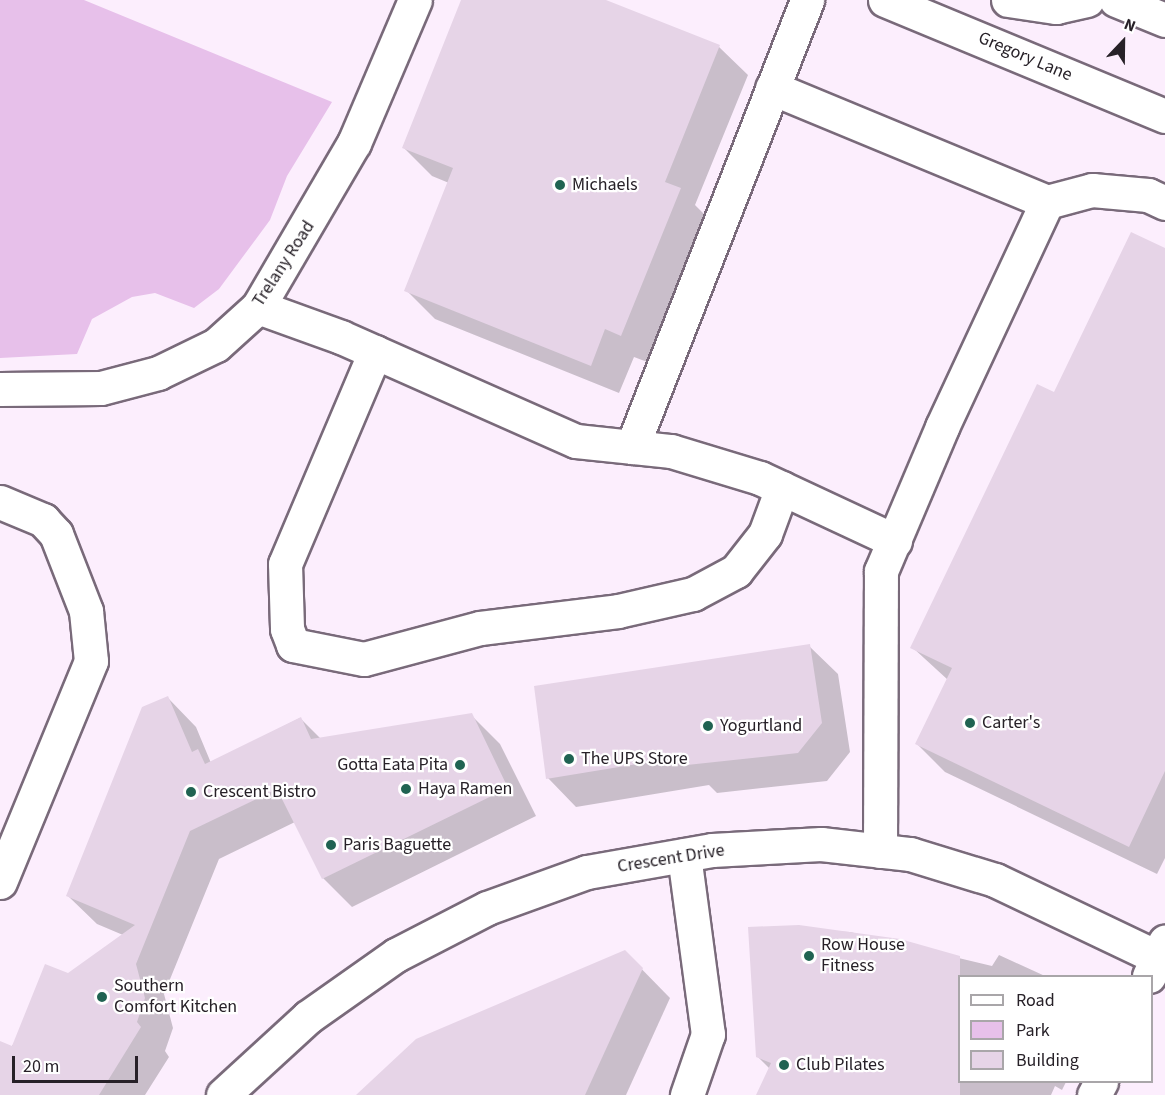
<!DOCTYPE html>
<html>
<head>
<meta charset="utf-8">
<style>
	body { margin:0 }
	#map { position:relative; width:1165px; height:1095px; overflow:hidden; background:#fceefd; font-family:"Source Sans 3",sans-serif }
	div>[style] { position:absolute }
	.green>* { inset:0; background:#e7c0ea }
	.shadow>* { inset:0; background:#0003 }
	.building>* { inset:0; background:#e6d4e7 }
	.roads { filter:drop-shadow(2px 0 #796a7a) drop-shadow(-2px 0 #796a7a) drop-shadow(0 2px #796a7a) drop-shadow(0 -2px #796a7a) }
	.minor>* { height:33px; margin:-16.5px; padding:0 16.5px; transform-origin:16.5px; border-radius:16.5px; background:#fff }
	.major>* { height:33px; margin:-16.5px; padding:0 16.5px; transform-origin:16.5px; border-radius:16.5px; background:#fff }
	.dots>* { width:16px; height:16px; translate:-50% -50%; box-sizing:border-box; border:3px solid #fff; border-radius:50% }
	span { translate:-50% -50%; white-space:nowrap; text-align:center; line-height:1.15; -webkit-text-stroke:4.5px #fff; paint-order:stroke }
	.street-label { font-size:18px; color:#272128 }
	.poi-label { font-size:18px; color:#272128 }
	.left { translate:0 -50%; text-align:left }
	.right { translate:-100% -50%; text-align:right }
	.legend { position:absolute; left:958px; top:975px; width:195px; height:108px; box-sizing:border-box; background:#fff; border:2px solid #a9a6a9; margin:0; padding:8px 10px; list-style:none; font-size:18px; color:#272128 }
	.legend li { display:flex; align-items:center; gap:12px; height:30px }
	.legend b { width:30px; border:2px solid #a9a6a9 }
	.north { position:absolute; left:1093px; top:12px; width:60px; height:60px; -webkit-text-stroke:4px #fff; paint-order:stroke; rotate:22deg; font-size:16px; font-weight:700; line-height:24px; text-align:center; color:#272128 }
	.north::after { content:''; display:block; margin:auto; width:21px; height:27px; background:#272128; clip-path:polygon(50% 0,100% 100%,50% 72%,0 100%) }
	.scale { position:absolute; left:12px; top:1056px; width:126px; height:27px; box-sizing:border-box; border:3px solid #272128; border-top:0; padding-left:8px; font-size:18px; line-height:21px; white-space:nowrap; color:#272128; -webkit-text-stroke:4px #fff; paint-order:stroke }
</style>
</head>
<body>
<div id="map">
	<div class="green">
		<i style="clip-path:polygon(0 0,84px 0,332px 102px,287px 176px,270px 220px,219px 289px,194px 308px,155px 293px,132px 297px,92px 319px,77px 354px,0 358px)"></i>
	</div>
	<div class="shadow">
		<i style="clip-path:polygon(463px 0,602px 0,719px 47px,748px 75px,695px 205px,708px 218px,650px 363px,634px 357px,619px 393px,435px 319px,406px 290px,449px 183px,432px 176px,403px 147px)"></i>
		<i style="clip-path:polygon(1165px 250px,1165px 858px,1157px 874px,945px 772px,917px 744px,948px 680px,912px 647px,1054px 394px)"></i>
		<i style="clip-path:polygon(809px 646px,838px 674px,850px 752px,827px 781px,717px 793px,709px 785px,576px 807px,548px 778px)"></i>
		<i style="clip-path:polygon(168px 698px,196px 727px,211px 763px,300px 718px,321px 739px,471px 715px,500px 744px,536px 816px,352px 907px,323px 878px,295px 822px,219px 859px,164px 994px,173px 1028px,165px 1051px,169px 1057px,145px 1095px,0 1095px,0 1061px,69px 974px,123px 935px,97px 924px,68px 896px)"></i>
		<i style="clip-path:polygon(749px 928px,850px 932px,992px 966px,999px 955px,1045px 976px,960px 976px,960px 1082px,1066px 1082px,1062px 1090px,1055px 1086px,1051px 1095px,757px 1095px,770px 1069px,757px 1056px)"></i>
		<i style="clip-path:polygon(625px 952px,670px 998px,626px 1095px,368px 1095px)"></i>
	</div>
	<div class="building">
		<i style="clip-path:polygon(461px 0,606px 0,720px 45px,665px 182px,681px 188px,621px 336px,605px 329px,591px 366px,404px 291px,453px 168px,402px 148px)"></i>
		<i style="clip-path:polygon(1131px 232px,1165px 248px,1165px 771px,1129px 847px,915px 744px,952px 668px,910px 648px,1037px 384px,1054px 392px)"></i>
		<i style="clip-path:polygon(810px 644px,822px 723px,798px 753px,687px 765px,686px 756px,546px 779px,534px 686px)"></i>
		<i style="clip-path:polygon(168px 696px,192px 752px,198px 749px,205px 764px,301px 717px,311px 739px,472px 713px,508px 788px,322px 879px,277px 789px,190px 831px,136px 964px,145px 998px,137px 1022px,141px 1027px,99px 1095px,0 1095px,0 1041px,12px 1046px,45px 964px,68px 973px,135px 925px,66px 896px,142px 707px)"></i>
		<i style="clip-path:polygon(799px 925px,900px 939px,960px 956px,960px 1095px,756px 1095px,771px 1063px,756px 1057px,748px 927px)"></i>
		<i style="clip-path:polygon(625px 950px,643px 968px,585px 1095px,356px 1095px,416px 1039px)"></i>
	</div>
	<div class="roads">
		<div class="minor">
			<i style="left:772px;top:88px;width:298px;rotate:22.5deg"></i>
			<i style="left:258px;top:307px;width:88px;rotate:19.9deg"></i>
			<i style="left:341px;top:337px;width:257px;rotate:23.9deg"></i>
			<i style="left:576px;top:441px;width:96px;rotate:6deg"></i>
			<i style="left:671px;top:451px;width:93px;rotate:16.9deg"></i>
			<i style="left:760px;top:478px;width:149px;rotate:25deg"></i>
			<i style="left:375px;top:352px;width:230px;rotate:113deg"></i>
			<i style="left:285px;top:564px;width:65px;rotate:88.2deg"></i>
			<i style="left:287px;top:629px;width:17px;rotate:69deg"></i>
			<i style="left:293px;top:645px;width:72px;rotate:11.2deg"></i>
			<i style="left:364px;top:659px;width:120px;rotate:-15deg"></i>
			<i style="left:480px;top:628px;width:139px;rotate:-7deg"></i>
			<i style="left:618px;top:611px;width:77px;rotate:-12.8deg"></i>
			<i style="left:693px;top:594px;width:49px;rotate:-28.1deg"></i>
			<i style="left:736px;top:571px;width:47px;rotate:-51.9deg"></i>
			<i style="left:765px;top:534px;width:49px;rotate:-69.7deg"></i>
			<i style="left:0;top:389px;width:101px;rotate:-0.6deg"></i>
			<i style="left:101px;top:388px;width:59px;rotate:-14.7deg"></i>
			<i style="left:158px;top:373px;width:64px;rotate:-25.8deg"></i>
			<i style="left:216px;top:345px;width:57px;rotate:-42.1deg"></i>
			<i style="left:258px;top:307px;width:190px;rotate:-59.7deg"></i>
			<i style="left:354px;top:143px;width:155px;rotate:-66.9deg"></i>
			<i style="left:632px;top:447px;width:480px;rotate:-68.6deg"></i>
			<i style="left:0;top:502px;width:47px;rotate:22.7deg"></i>
			<i style="left:43px;top:520px;width:19px;rotate:47deg"></i>
			<i style="left:56px;top:534px;width:83px;rotate:68.7deg"></i>
			<i style="left:86px;top:611px;width:50px;rotate:84.3deg"></i>
			<i style="left:91px;top:661px;width:239px;rotate:112.4deg"></i>
			<i style="left:880px;top:851px;width:280px;rotate:-89.8deg"></i>
			<i style="left:881px;top:571px;width:156px;rotate:-67deg"></i>
			<i style="left:942px;top:427px;width:248px;rotate:-65deg"></i>
			<i style="left:1047px;top:202px;width:47px;rotate:-14.9deg"></i>
			<i style="left:1092px;top:190px;width:56px;rotate:5.1deg"></i>
			<i style="left:1148px;top:195px;width:19px;rotate:25deg"></i>
			<i style="left:684px;top:855px;width:181px;rotate:82.4deg"></i>
			<i style="left:708px;top:1034px;width:65px;rotate:109deg"></i>
			<i style="left:223px;top:1095px;width:115px;rotate:-42.5deg"></i>
			<i style="left:308px;top:1017px;width:108px;rotate:-35.2deg"></i>
			<i style="left:396px;top:955px;width:102px;rotate:-27.3deg"></i>
			<i style="left:487px;top:908px;width:106px;rotate:-19.8deg"></i>
			<i style="left:587px;top:872px;width:127px;rotate:-10deg"></i>
			<i style="left:712px;top:850px;width:109px;rotate:-3.2deg"></i>
			<i style="left:821px;top:844px;width:90px;rotate:6.4deg"></i>
			<i style="left:910px;top:854px;width:89px;rotate:17deg"></i>
			<i style="left:995px;top:880px;width:188px;rotate:25.5deg"></i>
		</div>
		<div class="major">
			<i style="left:885px;top:0;width:303px;rotate:22.5deg"></i>
			<i style="left:1008px;top:0;width:49px;rotate:8.3deg"></i>
			<i style="left:1056px;top:7px;width:32px;rotate:-13deg"></i>
			<i style="left:1116px;top:0;width:53px;rotate:22.2deg"></i>
			<i style="left:1149px;top:976px;width:38px;rotate:-65deg"></i>
			<i style="left:1094px;top:1095px;width:15px;rotate:-62deg"></i>
		</div>
	</div>
	<div class="dots">
		<i style="left:560px;top:185px;background:#206352"></i>
		<i style="left:970px;top:723px;background:#206352"></i>
		<i style="left:708px;top:726px;background:#206352"></i>
		<i style="left:569px;top:759px;background:#206352"></i>
		<i style="left:460px;top:765px;background:#206352"></i>
		<i style="left:406px;top:789px;background:#206352"></i>
		<i style="left:191px;top:792px;background:#206352"></i>
		<i style="left:331px;top:845px;background:#206352"></i>
		<i style="left:809px;top:956px;background:#206352"></i>
		<i style="left:102px;top:997px;background:#206352"></i>
		<i style="left:784px;top:1065px;background:#206352"></i>
	</div>
	<div class="street-label">
		<span style="left:1025px;top:57px;rotate:23deg">Gregory Lane</span>
		<span style="left:284px;top:264px;rotate:-57deg">Trelany Road</span>
		<span style="left:671px;top:859px;rotate:-9deg">Crescent Drive</span>
	</div>
	<div class="poi-label">
		<span class="left" style="left:572px;top:185px">Michaels</span>
		<span class="left" style="left:982px;top:723px">Carter's</span>
		<span class="left" style="left:720px;top:726px">Yogurtland</span>
		<span class="left" style="left:581px;top:759px">The UPS Store</span>
		<span class="right" style="left:448px;top:765px">Gotta Eata Pita</span>
		<span class="left" style="left:418px;top:789px">Haya Ramen</span>
		<span class="left" style="left:203px;top:792px">Crescent Bistro</span>
		<span class="left" style="left:343px;top:845px">Paris Baguette</span>
		<span class="left" style="left:821px;top:956px">Row House<br>Fitness</span>
		<span class="left" style="left:114px;top:997px">Southern<br>Comfort Kitchen</span>
		<span class="left" style="left:796px;top:1065px">Club Pilates</span>
	</div>
	<ul class="legend">
	<li><b style="height:8px;background:#fff"></b>Road</li>
	<li><b style="height:16px;background:#e7c0ea"></b>Park</li>
	<li><b style="height:16px;background:#e6d4e7"></b>Building</li>
	</ul>
	<div class="north">N</div>
	<div class="scale">20 m</div>
</div>
</body>
</html>
